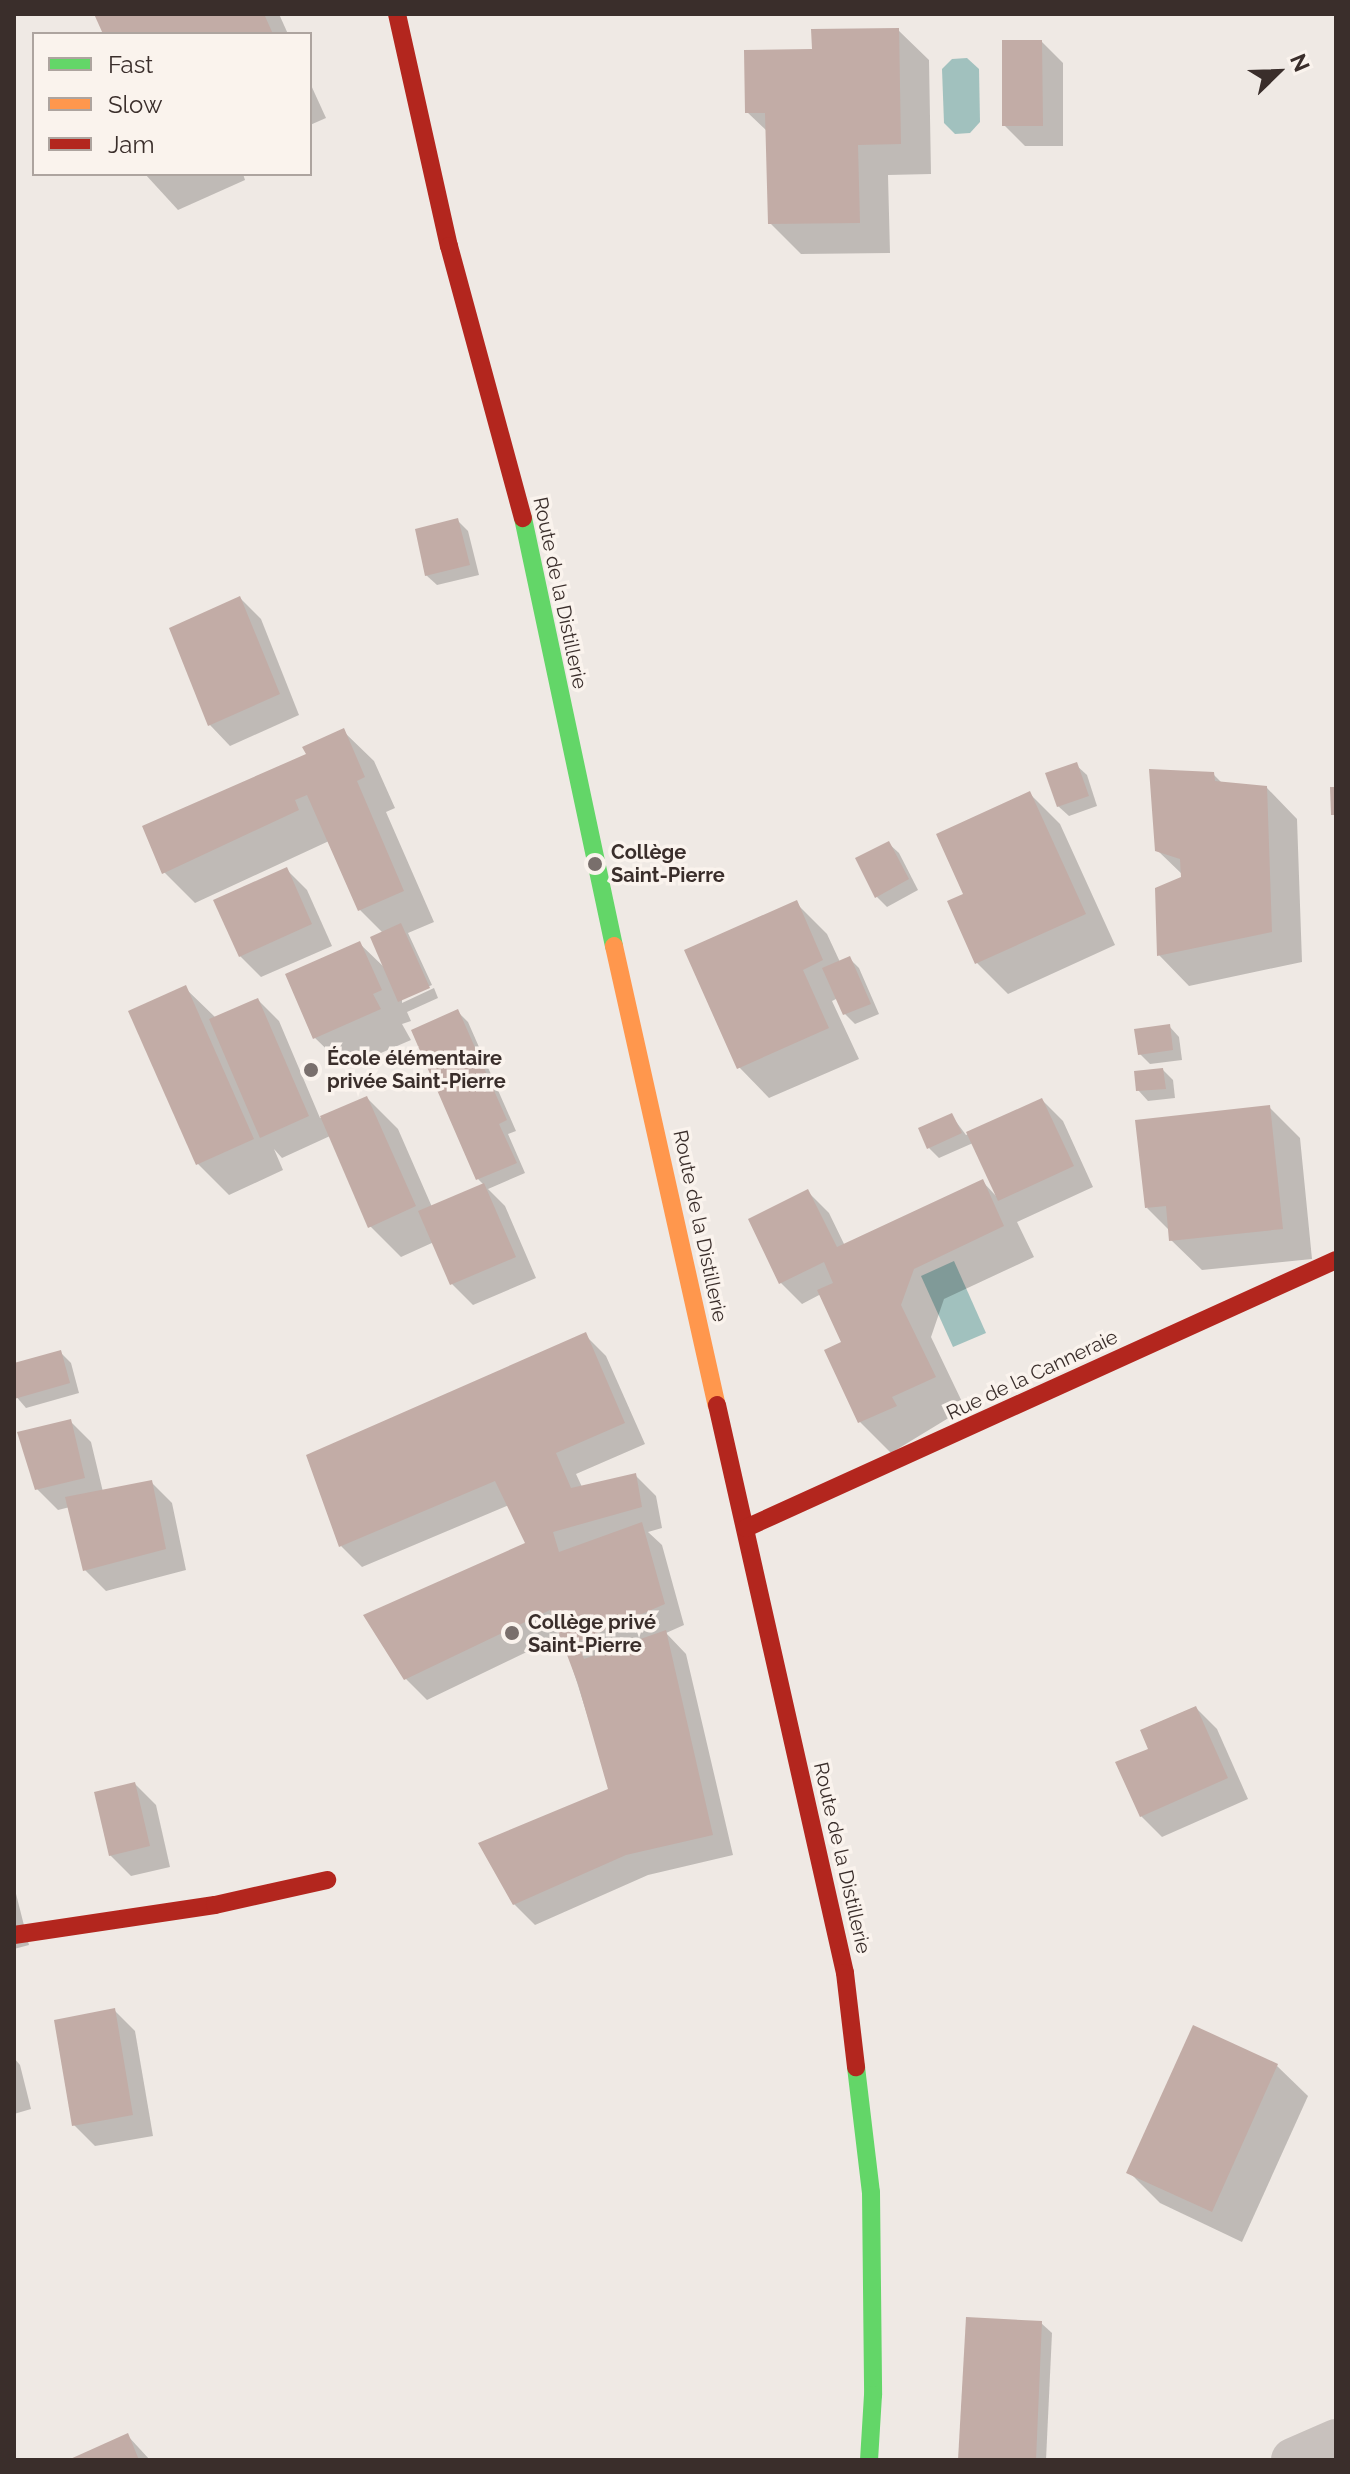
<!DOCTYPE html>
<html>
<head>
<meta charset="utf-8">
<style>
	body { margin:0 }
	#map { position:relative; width:1350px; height:2474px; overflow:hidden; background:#efe9e4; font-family:Raleway,sans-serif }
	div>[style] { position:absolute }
	.water>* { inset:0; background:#a1c1be }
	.shadow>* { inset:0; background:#0003 }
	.building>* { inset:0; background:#c2aca6 }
	.street>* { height:44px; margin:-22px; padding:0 22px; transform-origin:22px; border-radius:22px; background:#c8c1bd }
	.fast>* { height:18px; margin:-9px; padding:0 9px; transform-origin:9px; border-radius:9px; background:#63d668 }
	.slow>* { height:18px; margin:-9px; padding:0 9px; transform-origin:9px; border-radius:9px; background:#ff974d }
	.jam>* { height:18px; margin:-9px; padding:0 9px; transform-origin:9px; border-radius:9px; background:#b3261e }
	.dots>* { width:22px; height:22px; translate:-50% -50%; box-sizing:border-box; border:4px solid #faf3ed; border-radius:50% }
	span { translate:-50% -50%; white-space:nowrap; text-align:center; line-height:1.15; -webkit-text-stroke:7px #faf3ed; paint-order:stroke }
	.street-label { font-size:20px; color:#3a2e2b }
	.poi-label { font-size:20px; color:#3a2e2b; font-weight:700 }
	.left { translate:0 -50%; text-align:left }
	.frame { position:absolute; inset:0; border:16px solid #3a2e2b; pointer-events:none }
	.legend { position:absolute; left:32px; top:32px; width:280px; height:144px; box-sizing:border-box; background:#faf3ed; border:2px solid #ada49f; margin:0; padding:10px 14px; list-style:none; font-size:24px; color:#3a2e2b }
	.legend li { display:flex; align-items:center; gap:16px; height:40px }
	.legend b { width:40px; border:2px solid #ada49f }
	.north { position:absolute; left:1238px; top:32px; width:80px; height:80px; -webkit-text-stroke:6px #faf3ed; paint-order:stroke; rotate:67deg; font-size:22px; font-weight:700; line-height:32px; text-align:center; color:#3a2e2b }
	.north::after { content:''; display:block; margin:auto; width:28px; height:36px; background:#3a2e2b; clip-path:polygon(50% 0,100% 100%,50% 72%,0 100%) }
</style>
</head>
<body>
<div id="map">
	<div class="water">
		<i style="clip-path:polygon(967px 58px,979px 69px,980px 122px,970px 133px,955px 134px,944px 123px,942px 69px,952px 59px)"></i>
		<i style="clip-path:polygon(954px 1261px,986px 1333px,953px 1347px,921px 1276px)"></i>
	</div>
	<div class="shadow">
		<i style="clip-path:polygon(97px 14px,279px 14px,288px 34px,106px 34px)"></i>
		<i style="clip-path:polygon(898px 30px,929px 60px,931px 174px,888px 175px,890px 253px,801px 254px,770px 223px,768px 132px,747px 112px,814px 51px)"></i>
		<i style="clip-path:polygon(1042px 42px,1063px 63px,1063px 146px,1025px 146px,1004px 125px)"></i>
		<i style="clip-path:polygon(310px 83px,326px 118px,310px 125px)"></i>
		<i style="clip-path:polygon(145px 174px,243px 174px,245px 180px,178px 210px)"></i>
		<i style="clip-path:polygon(458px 521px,468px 531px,479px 575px,437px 585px,426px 575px)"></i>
		<i style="clip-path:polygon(240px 598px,261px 619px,299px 715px,230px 746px,210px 725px)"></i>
		<i style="clip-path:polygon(343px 731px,374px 761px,395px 808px,386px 812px,434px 922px,408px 933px,432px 985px,402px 998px,402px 1003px,434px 988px,438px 998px,407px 1012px,411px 1021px,402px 1024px,411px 1040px,346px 1068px,315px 1038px,359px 943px,386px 969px,383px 933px,360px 910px,329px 841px,195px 903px,164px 872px)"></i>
		<i style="clip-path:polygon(1076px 765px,1087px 775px,1097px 806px,1069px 816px,1058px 806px)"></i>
		<i style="clip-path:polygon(1213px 774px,1223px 784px,1267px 788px,1297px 819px,1302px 962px,1189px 986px,1159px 955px,1185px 877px,1157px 850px)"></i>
		<i style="clip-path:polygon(1030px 794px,1060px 824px,1115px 945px,1008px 994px,977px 963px,966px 895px)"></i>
		<i style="clip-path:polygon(888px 843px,899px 853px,918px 890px,887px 907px,877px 897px)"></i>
		<i style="clip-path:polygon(286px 869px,307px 890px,332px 946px,261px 977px,240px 956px)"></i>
		<i style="clip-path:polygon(796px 903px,827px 934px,840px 962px,849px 958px,859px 968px,879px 1014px,855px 1024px,845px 1014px,838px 998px,832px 1001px,859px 1059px,769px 1098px,739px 1067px)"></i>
		<i style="clip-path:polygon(185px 988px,216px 1018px,258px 1000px,279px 1021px,320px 1118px,367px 1098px,398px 1129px,432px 1207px,484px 1185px,478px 1179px,458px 1012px,468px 1022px,516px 1131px,508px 1134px,525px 1173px,488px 1189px,505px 1206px,536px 1278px,473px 1305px,452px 1284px,434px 1242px,401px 1257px,370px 1226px,330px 1136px,282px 1158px,274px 1149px,283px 1170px,229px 1195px,198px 1164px,131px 1012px)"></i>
		<i style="clip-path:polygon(1169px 1026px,1179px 1037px,1182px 1060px,1150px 1064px,1140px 1054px)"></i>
		<i style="clip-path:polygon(1163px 1070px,1173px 1080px,1175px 1098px,1148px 1101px,1138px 1090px)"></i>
		<i style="clip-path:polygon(1042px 1100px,1063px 1121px,1093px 1187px,1017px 1222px,1034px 1257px,944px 1299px,931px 1337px,965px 1408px,891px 1453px,860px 1422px,827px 1351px,844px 1343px,821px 1294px,802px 1304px,781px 1283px,750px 1220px,808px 1192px,829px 1213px,845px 1246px,982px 1181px,997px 1197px,973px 1143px,939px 1158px,929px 1148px,951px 1115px,966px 1135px)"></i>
		<i style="clip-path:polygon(1269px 1107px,1300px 1138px,1312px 1259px,1202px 1270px,1171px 1240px,1170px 1231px,1147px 1208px)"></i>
		<i style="clip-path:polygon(585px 1335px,606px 1356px,645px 1444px,576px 1474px,582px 1487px,635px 1475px,656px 1496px,662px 1528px,648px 1532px,662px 1545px,684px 1625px,666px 1633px,686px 1654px,733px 1855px,648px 1875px,535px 1925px,514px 1904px,611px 1790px,562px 1635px,427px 1700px,406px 1679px,366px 1615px,528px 1544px,509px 1505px,362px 1567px,341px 1546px)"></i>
		<i style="clip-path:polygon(61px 1353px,71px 1363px,79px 1393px,26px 1408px,14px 1394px,14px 1365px)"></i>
		<i style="clip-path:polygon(70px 1421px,91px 1442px,103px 1492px,151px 1482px,172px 1503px,186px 1570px,106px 1591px,85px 1570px,70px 1507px,58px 1510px,37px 1489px)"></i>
		<i style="clip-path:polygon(1196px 1708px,1217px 1729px,1248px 1799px,1162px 1837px,1141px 1816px,1150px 1750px)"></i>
		<i style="clip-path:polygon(135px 1784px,156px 1805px,170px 1867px,131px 1876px,110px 1855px)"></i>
		<i style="clip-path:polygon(14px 1886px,29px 1945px,14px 1949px)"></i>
		<i style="clip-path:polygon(114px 2010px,135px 2031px,153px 2136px,95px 2146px,74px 2125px)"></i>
		<i style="clip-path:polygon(14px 2058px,20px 2065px,31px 2109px,14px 2114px)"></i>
		<i style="clip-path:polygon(1277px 2066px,1308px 2096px,1242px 2242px,1160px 2203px,1129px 2172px)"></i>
		<i style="clip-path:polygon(1041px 2323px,1052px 2333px,1046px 2460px,960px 2460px)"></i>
		<i style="clip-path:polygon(127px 2435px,150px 2460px,72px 2460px)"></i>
	</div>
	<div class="building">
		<i style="clip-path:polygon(94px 14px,264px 14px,273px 34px,103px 34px)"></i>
		<i style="clip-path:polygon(899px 28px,901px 144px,858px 145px,860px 223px,768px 224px,765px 113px,745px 113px,744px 50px,812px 49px,811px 29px)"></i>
		<i style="clip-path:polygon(1002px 40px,1042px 40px,1043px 126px,1002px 126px)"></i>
		<i style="clip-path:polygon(458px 518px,470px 565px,425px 576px,415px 529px)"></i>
		<i style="clip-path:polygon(240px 596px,280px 694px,208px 726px,169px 628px)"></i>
		<i style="clip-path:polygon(344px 728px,365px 777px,357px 781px,404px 891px,358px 911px,307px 795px,295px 800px,299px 810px,162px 874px,142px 826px,306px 754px,302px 747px)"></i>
		<i style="clip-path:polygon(1077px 762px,1089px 796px,1057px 807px,1045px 773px)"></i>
		<i style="clip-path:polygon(1149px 769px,1214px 772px,1215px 781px,1267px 786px,1272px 932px,1157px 956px,1155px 888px,1181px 877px,1180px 859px,1155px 851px)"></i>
		<i style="clip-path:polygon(1330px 787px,1336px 787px,1336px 815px,1331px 815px)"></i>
		<i style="clip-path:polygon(1030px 791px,1086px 914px,975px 964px,947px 901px,963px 894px,936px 834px)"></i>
		<i style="clip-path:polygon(889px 841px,909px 879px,875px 898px,855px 858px)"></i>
		<i style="clip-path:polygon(287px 867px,312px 924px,239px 957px,213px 900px)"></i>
		<i style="clip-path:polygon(797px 900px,823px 960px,803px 970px,829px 1028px,737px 1069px,684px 950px)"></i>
		<i style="clip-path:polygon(401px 923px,430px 988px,398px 1002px,370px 937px)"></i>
		<i style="clip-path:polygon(360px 941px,382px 990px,373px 994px,381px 1009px,313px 1039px,285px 974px)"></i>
		<i style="clip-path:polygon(850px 956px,871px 1004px,843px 1015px,822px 968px)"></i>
		<i style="clip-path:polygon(186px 985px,254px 1139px,196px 1165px,128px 1011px)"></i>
		<i style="clip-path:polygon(258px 998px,309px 1116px,260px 1138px,209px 1019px)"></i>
		<i style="clip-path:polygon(458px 1009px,507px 1120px,499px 1124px,517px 1163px,476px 1180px,411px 1030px)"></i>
		<i style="clip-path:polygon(1170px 1024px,1173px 1050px,1138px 1055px,1134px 1029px)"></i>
		<i style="clip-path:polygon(1163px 1068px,1166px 1089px,1136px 1091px,1134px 1071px)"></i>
		<i style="clip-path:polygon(367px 1096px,416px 1206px,368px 1228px,320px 1116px)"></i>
		<i style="clip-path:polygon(1042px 1098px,1074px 1166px,998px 1201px,966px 1132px)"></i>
		<i style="clip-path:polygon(1270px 1105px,1283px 1229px,1169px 1241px,1166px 1206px,1145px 1208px,1135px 1120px)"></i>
		<i style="clip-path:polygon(952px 1113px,962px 1133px,927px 1149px,918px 1128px)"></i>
		<i style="clip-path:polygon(983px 1179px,1004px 1226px,914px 1269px,901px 1305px,936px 1377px,892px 1397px,897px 1406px,858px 1423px,824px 1350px,841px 1342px,817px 1290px,833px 1283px,824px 1262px,779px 1284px,748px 1219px,808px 1189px,837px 1247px)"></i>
		<i style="clip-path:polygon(484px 1183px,516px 1257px,450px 1285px,418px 1211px)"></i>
		<i style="clip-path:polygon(586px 1332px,625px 1423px,556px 1453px,571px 1488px,636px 1473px,642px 1507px,553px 1532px,559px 1552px,642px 1522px,665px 1604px,577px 1642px,584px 1659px,666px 1630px,713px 1835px,626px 1855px,513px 1905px,478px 1843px,608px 1789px,578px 1684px,550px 1610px,404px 1680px,363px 1615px,525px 1543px,495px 1481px,339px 1547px,306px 1455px)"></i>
		<i style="clip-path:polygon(61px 1350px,70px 1383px,14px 1399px,14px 1363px)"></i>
		<i style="clip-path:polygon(71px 1419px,85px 1478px,35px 1490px,17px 1432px)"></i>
		<i style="clip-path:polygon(152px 1480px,166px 1549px,83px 1571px,65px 1497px)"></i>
		<i style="clip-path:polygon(1196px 1706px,1228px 1778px,1140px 1817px,1115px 1762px,1148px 1749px,1140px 1730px)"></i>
		<i style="clip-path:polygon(135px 1782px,150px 1846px,109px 1856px,94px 1792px)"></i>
		<i style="clip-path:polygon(115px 2008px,133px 2115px,72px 2126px,54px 2020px)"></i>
		<i style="clip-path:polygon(1193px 2025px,1278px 2064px,1212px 2212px,1126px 2173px)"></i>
		<i style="clip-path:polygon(966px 2317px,1042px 2321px,1036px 2460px,958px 2460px)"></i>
		<i style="clip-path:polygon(128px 2433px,139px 2460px,68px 2460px)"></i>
	</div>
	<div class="street">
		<i style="left:1293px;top:2460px;width:47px;rotate:-23.8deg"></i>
	</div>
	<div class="fast">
		<i style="left:523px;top:518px;width:438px;rotate:78deg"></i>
		<i style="left:856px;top:2067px;width:126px;rotate:83.2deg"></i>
		<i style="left:871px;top:2192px;width:203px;rotate:89.4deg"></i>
		<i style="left:873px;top:2395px;width:65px;rotate:93.5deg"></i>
	</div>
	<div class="slow">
		<i style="left:614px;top:946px;width:470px;rotate:77.4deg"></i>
	</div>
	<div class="jam">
		<i style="left:397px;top:14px;width:238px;rotate:77.4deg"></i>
		<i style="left:449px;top:246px;width:282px;rotate:74.8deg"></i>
		<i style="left:717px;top:1405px;width:582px;rotate:77.3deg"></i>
		<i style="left:845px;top:1973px;width:95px;rotate:83.3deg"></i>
		<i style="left:746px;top:1528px;width:648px;rotate:-24.43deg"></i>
		<i style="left:14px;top:1935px;width:203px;rotate:-8.5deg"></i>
		<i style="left:215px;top:1905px;width:115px;rotate:-12.6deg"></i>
	</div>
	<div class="dots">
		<i style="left:595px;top:864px;background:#796f6c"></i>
		<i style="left:311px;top:1070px;background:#796f6c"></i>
		<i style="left:512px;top:1633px;background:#796f6c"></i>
	</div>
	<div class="street-label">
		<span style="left:560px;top:593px;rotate:78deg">Route de la Distillerie</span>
		<span style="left:700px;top:1226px;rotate:78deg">Route de la Distillerie</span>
		<span style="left:1032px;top:1375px;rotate:-25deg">Rue de la Canneraie</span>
		<span style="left:842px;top:1858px;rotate:77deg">Route de la Distillerie</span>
	</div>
	<div class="poi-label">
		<span class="left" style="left:611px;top:864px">Collège<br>Saint-Pierre</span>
		<span class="left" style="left:327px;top:1070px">École élémentaire<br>privée Saint-Pierre</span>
		<span class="left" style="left:528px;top:1634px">Collège privé<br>Saint-Pierre</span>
	</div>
	<div class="frame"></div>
	<ul class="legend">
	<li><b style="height:10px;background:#63d668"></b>Fast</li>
	<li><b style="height:10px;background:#ff974d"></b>Slow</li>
	<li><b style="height:10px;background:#b3261e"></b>Jam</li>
	</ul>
	<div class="north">N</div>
</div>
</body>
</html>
